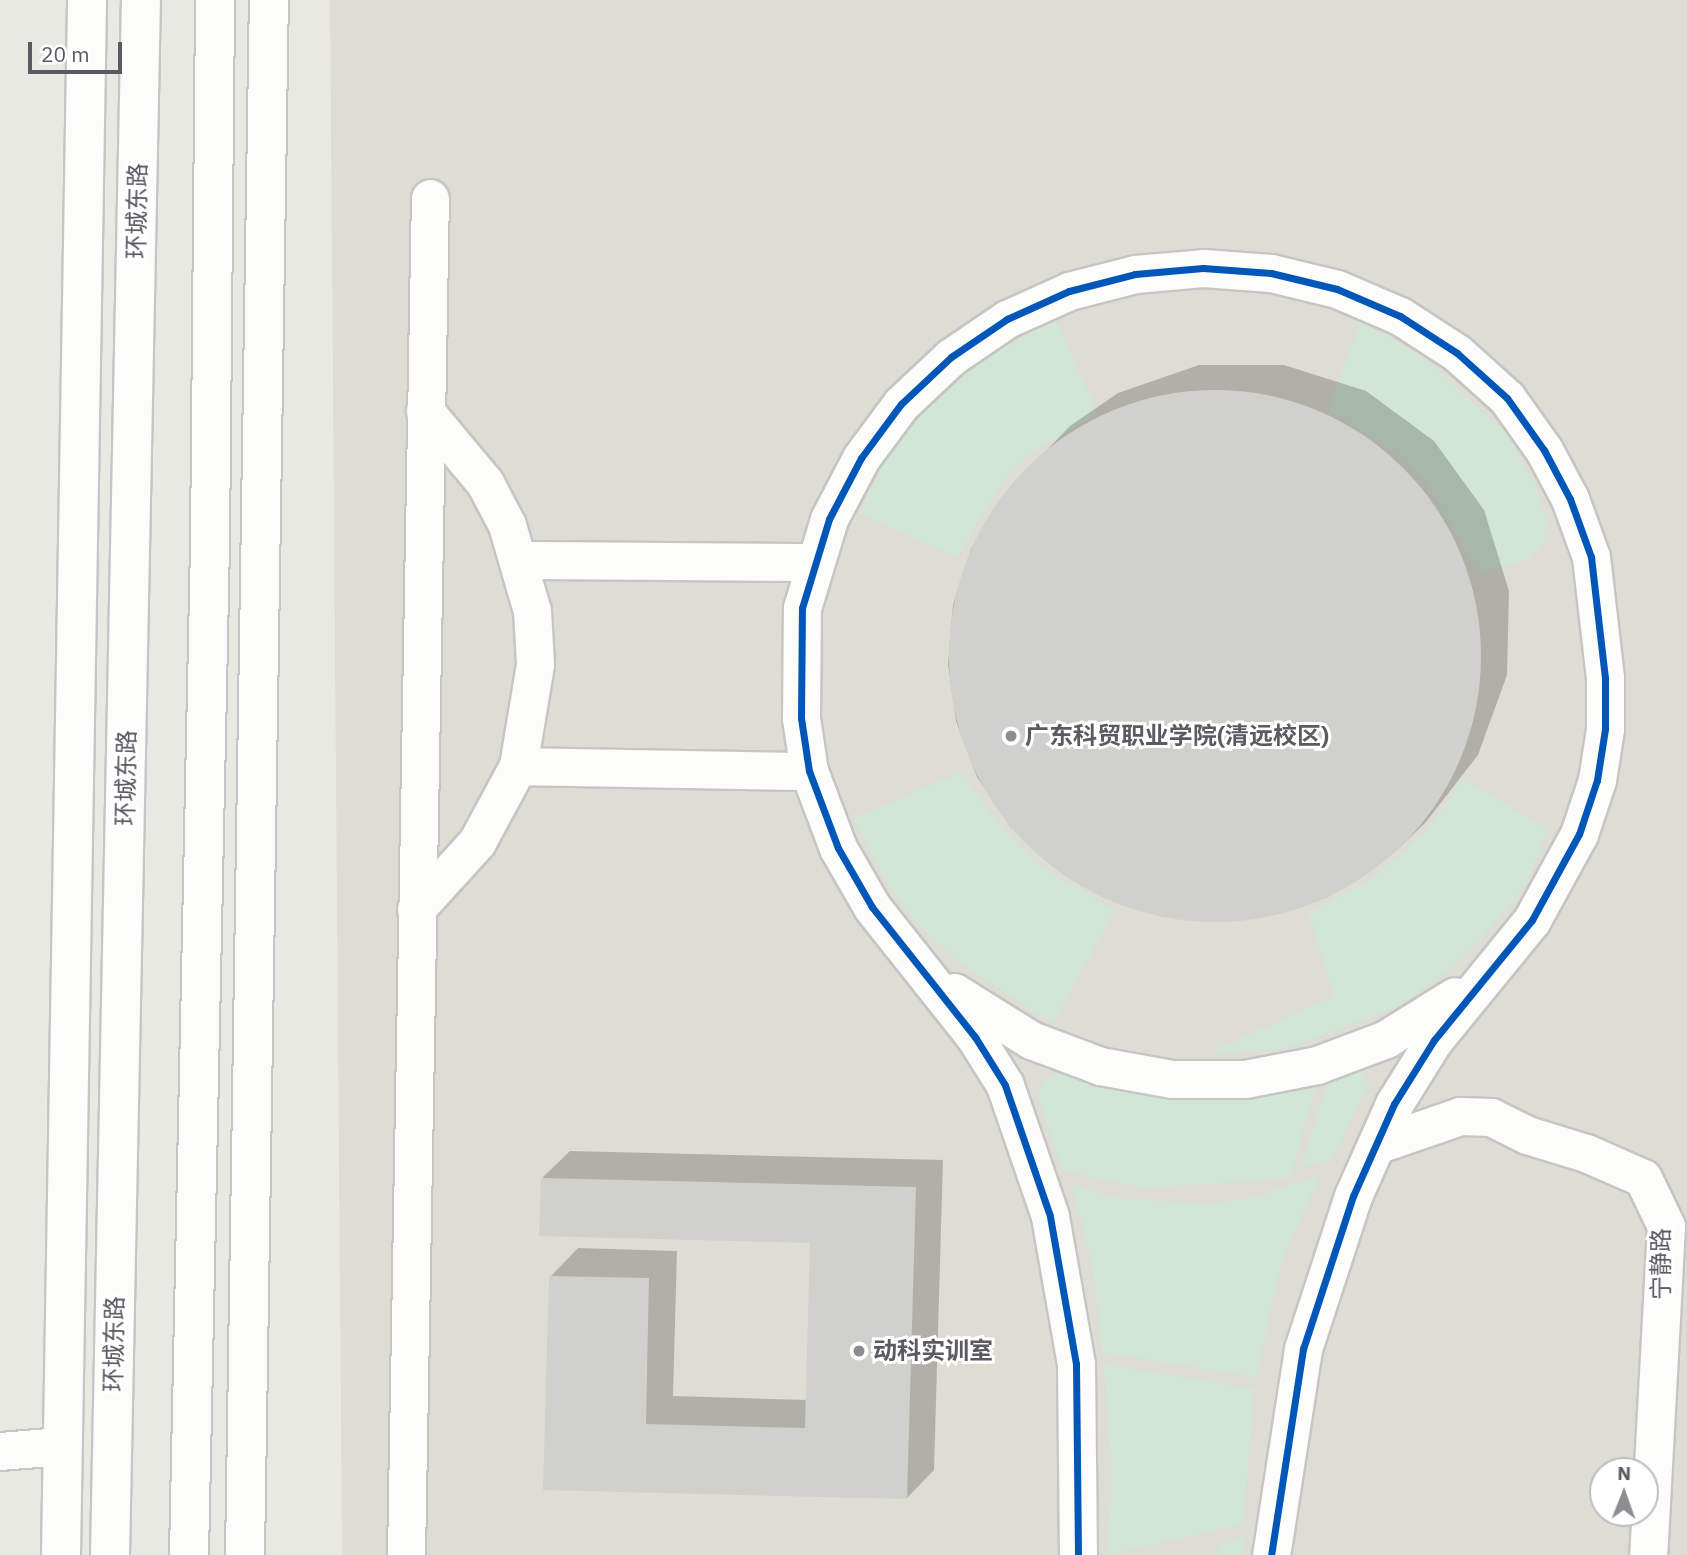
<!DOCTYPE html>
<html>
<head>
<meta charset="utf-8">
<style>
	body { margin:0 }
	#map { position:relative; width:1687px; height:1555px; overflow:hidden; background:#e9e9e4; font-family:"IBM Plex Sans","Noto Sans SC",sans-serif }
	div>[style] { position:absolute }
	.education>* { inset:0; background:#ddddd3 }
	.green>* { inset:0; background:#d1e6d5 }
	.shadow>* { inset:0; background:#0003 }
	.building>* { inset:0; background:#d0d0cd }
	.round { border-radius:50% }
	.roads { filter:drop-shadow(2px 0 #c5c5c6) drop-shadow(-2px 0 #c5c5c6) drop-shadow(0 2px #c5c5c6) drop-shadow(0 -2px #c5c5c6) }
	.street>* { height:37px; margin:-18.5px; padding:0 18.5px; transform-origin:18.5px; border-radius:18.5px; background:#fcfcfb }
	.secondary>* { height:38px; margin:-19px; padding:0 19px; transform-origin:19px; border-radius:19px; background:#fcfcfb }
	.cycleway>* { height:7px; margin:-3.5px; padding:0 3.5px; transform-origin:3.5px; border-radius:3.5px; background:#0057b8 }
	.dots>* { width:19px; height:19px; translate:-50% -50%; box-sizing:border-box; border:4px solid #fff; border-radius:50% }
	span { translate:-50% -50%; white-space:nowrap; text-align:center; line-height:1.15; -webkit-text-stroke:6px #fff; paint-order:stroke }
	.street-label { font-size:24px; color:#5a5b62 }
	.poi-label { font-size:24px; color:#5a5b62; font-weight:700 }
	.left { translate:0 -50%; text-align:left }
	.north { position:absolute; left:1589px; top:1457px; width:70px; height:70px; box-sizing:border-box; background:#fff; border:2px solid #bdbdc0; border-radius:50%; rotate:1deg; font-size:19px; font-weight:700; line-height:28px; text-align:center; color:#5a5b62 }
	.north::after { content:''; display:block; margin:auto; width:24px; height:32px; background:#8c8d90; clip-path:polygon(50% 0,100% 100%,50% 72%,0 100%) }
	.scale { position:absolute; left:28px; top:42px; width:94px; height:32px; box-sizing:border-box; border:4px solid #5a5b62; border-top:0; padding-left:9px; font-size:21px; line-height:24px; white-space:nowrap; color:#5a5b62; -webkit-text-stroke:5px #fff; paint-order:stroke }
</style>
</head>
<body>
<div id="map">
	<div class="education">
		<i style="clip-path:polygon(evenodd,330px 0,1687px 0,1687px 1555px,342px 1555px,330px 0,1603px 1471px,1645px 1471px,1645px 1513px,1603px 1513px,1603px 1471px)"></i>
	</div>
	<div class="green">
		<i style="clip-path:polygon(1055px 318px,1097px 412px,1030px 454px,1002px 483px,957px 557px,859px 514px,883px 465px,929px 403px,991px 355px)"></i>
		<i style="clip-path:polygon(1360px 322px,1420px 355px,1508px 435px,1537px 488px,1547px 521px,1544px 542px,1527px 559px,1478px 573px,1426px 481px,1388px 448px,1329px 410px)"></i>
		<i style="clip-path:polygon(961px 772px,999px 825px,1039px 866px,1115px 910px,1053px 1023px,964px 966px,918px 925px,887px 883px,853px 819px)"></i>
		<i style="clip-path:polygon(1463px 779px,1548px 829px,1526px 884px,1491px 927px,1454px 966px,1397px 1007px,1284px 1049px,1207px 1054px,1334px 996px,1309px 912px,1366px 883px,1393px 861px,1429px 829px)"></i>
		<i style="clip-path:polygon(1359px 1068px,1368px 1085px,1332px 1159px,1302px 1167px,1326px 1086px,1333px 1075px)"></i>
		<i style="clip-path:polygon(1062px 1074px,1110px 1090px,1181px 1098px,1259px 1095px,1316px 1086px,1289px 1178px,1144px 1188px,1062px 1170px,1038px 1094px,1045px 1079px)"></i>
		<i style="clip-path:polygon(1319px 1176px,1282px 1261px,1256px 1377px,1102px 1352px,1094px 1274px,1072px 1185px,1115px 1198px,1209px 1204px,1251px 1198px)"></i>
		<i style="clip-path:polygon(1104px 1365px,1254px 1389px,1243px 1524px,1108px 1555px,1112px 1471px)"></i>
		<i style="clip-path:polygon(1244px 1536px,1243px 1555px,1219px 1555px,1219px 1546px)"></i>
	</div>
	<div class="shadow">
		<i style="clip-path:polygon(1199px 365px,1284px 365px,1366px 391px,1434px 441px,1484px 510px,1509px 591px,1507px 675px,1478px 755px,1426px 822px,1397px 850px,1326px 898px,1244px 920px,1159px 916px,1103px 897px,1052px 866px,1010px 826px,977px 777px,956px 721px,948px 664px,953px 605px,971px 549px,1001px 498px,1070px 426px,1118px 393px)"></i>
		<i style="clip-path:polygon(570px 1151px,943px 1160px,934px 1470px,907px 1498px,545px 1488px,551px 1276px,578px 1248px,677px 1251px,673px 1396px,808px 1400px,812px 1241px,542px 1178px)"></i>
	</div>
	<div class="building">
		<i class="round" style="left:949px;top:390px;width:532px;height:532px"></i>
		<i style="clip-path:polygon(541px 1178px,916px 1187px,907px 1499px,543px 1490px,549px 1276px,649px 1278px,646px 1424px,805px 1428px,810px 1243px,539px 1236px)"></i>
	</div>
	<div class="roads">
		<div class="street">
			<i style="left:521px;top:560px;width:292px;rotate:0.4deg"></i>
			<i style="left:518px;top:766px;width:291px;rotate:1deg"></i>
			<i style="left:416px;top:909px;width:91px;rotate:-47.7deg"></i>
			<i style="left:477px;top:842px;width:86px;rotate:-61.7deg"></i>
			<i style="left:518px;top:766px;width:103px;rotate:-80.5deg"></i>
			<i style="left:535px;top:664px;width:53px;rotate:-93.2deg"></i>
			<i style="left:532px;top:611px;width:90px;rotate:-106.2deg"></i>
			<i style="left:507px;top:525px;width:47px;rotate:-117.6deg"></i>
			<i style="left:485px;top:483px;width:94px;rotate:-129.8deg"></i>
			<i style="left:954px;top:992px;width:91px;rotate:31.9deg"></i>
			<i style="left:1031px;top:1040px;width:74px;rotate:20.6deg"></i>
			<i style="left:1100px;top:1066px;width:73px;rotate:10.2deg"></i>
			<i style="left:1172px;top:1079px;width:73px"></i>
			<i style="left:1245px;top:1079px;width:73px;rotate:-11deg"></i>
			<i style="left:1317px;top:1065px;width:74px;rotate:-20.6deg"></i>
			<i style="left:1386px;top:1039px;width:81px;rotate:-31.9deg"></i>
			<i style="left:1376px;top:1145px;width:89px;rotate:-19deg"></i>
			<i style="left:1460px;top:1116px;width:31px;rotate:2deg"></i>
			<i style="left:1491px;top:1117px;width:40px;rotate:26.6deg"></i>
			<i style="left:1527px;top:1135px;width:62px;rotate:17deg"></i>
			<i style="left:1586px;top:1153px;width:62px;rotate:23.7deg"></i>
			<i style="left:1643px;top:1178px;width:53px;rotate:64.4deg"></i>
			<i style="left:1666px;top:1226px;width:329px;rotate:93.1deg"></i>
			<i style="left:0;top:1451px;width:61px;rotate:-4.7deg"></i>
			<i style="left:406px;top:1555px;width:1357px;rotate:-88.99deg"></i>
			<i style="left:1078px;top:1555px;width:191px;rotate:-90.6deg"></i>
			<i style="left:1076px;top:1364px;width:150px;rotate:-100deg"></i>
			<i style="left:1050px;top:1216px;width:139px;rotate:-109deg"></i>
			<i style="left:1005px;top:1085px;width:57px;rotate:-122deg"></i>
			<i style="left:975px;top:1037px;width:166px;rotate:-128.4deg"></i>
			<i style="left:872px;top:907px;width:68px;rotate:-120deg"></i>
			<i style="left:838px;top:848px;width:82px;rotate:-110.6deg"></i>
			<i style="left:809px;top:771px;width:54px;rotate:-98.6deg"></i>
			<i style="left:801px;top:718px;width:110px;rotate:-89.5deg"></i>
			<i style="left:802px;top:608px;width:93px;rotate:-73.1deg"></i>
			<i style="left:829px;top:519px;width:69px;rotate:-62.3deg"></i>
			<i style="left:861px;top:458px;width:67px;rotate:-53.5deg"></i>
			<i style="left:901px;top:404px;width:69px;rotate:-43.2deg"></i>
			<i style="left:951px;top:357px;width:68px;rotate:-34.2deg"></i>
			<i style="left:1007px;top:319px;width:68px;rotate:-24.3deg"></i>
			<i style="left:1069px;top:291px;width:68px;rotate:-14.4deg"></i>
			<i style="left:1135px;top:274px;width:68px;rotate:-5deg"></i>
			<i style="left:1203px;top:268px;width:68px;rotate:4.2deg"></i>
			<i style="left:1271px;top:273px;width:68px;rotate:13.6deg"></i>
			<i style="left:1337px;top:289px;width:69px;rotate:23.2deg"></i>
			<i style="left:1400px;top:316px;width:68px;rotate:33deg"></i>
			<i style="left:1457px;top:353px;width:67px;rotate:42deg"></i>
			<i style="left:1507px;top:398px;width:64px;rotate:54.6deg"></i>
			<i style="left:1544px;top:450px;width:55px;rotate:62deg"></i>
			<i style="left:1570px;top:499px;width:62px;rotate:70.1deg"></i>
			<i style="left:1591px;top:557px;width:122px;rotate:83.4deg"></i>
			<i style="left:1605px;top:678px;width:51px;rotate:90deg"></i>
			<i style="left:1605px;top:729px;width:52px;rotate:98.9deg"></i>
			<i style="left:1597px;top:780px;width:57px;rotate:108.4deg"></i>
			<i style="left:1579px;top:834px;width:98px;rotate:118.7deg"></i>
			<i style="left:1532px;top:920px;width:155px;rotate:129.2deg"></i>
			<i style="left:1434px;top:1040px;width:75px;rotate:122deg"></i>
			<i style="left:1394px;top:1104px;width:101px;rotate:114deg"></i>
			<i style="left:1353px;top:1196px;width:161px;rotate:108.1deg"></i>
			<i style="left:1303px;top:1349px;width:208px;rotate:98.8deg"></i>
		</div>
		<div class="secondary">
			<i style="left:61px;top:1555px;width:1555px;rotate:-89.04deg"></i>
			<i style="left:110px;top:1555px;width:1555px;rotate:-88.86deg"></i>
			<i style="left:189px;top:1555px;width:1011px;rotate:-88.81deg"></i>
			<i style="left:210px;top:544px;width:544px;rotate:-89.47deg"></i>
			<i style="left:245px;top:1555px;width:1555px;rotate:-89.12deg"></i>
		</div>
	</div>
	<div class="cycleway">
		<i style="left:1078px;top:1555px;width:191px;rotate:-90.6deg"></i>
		<i style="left:1076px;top:1364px;width:150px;rotate:-100deg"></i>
		<i style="left:1050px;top:1216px;width:139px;rotate:-109deg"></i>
		<i style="left:1005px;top:1085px;width:57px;rotate:-122deg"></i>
		<i style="left:975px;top:1037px;width:166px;rotate:-128.4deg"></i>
		<i style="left:872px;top:907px;width:68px;rotate:-120deg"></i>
		<i style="left:838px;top:848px;width:82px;rotate:-110.6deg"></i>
		<i style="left:809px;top:771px;width:54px;rotate:-98.6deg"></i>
		<i style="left:801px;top:718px;width:110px;rotate:-89.5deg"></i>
		<i style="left:802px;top:608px;width:93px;rotate:-73.1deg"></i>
		<i style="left:829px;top:519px;width:69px;rotate:-62.3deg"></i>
		<i style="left:861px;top:458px;width:67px;rotate:-53.5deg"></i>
		<i style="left:901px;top:404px;width:69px;rotate:-43.2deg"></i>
		<i style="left:951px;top:357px;width:68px;rotate:-34.2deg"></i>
		<i style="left:1007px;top:319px;width:68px;rotate:-24.3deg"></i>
		<i style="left:1069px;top:291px;width:68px;rotate:-14.4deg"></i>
		<i style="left:1135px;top:274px;width:68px;rotate:-5deg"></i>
		<i style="left:1203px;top:268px;width:68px;rotate:4.2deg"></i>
		<i style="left:1271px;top:273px;width:68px;rotate:13.6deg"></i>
		<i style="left:1337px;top:289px;width:69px;rotate:23.2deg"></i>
		<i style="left:1400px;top:316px;width:68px;rotate:33deg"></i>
		<i style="left:1457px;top:353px;width:67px;rotate:42deg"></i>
		<i style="left:1507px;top:398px;width:64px;rotate:54.6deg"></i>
		<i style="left:1544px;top:450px;width:55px;rotate:62deg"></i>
		<i style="left:1570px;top:499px;width:62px;rotate:70.1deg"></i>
		<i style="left:1591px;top:557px;width:122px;rotate:83.4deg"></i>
		<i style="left:1605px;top:678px;width:51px;rotate:90deg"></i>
		<i style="left:1605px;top:729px;width:52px;rotate:98.9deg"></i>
		<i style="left:1597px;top:780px;width:57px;rotate:108.4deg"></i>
		<i style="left:1579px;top:834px;width:98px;rotate:118.7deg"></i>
		<i style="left:1532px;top:920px;width:155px;rotate:129.2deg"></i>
		<i style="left:1434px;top:1040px;width:75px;rotate:122deg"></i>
		<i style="left:1394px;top:1104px;width:101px;rotate:114deg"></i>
		<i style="left:1353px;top:1196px;width:161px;rotate:108.1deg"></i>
		<i style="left:1303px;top:1349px;width:208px;rotate:98.8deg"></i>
	</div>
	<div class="dots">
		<i style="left:1011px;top:736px;background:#8c8d90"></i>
		<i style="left:859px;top:1351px;background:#8c8d90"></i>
	</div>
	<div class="street-label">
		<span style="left:137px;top:211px;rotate:-89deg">环城东路</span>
		<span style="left:126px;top:778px;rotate:-89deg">环城东路</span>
		<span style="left:1661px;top:1264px;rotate:-90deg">宁静路</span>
		<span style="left:114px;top:1344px;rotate:-89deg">环城东路</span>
	</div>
	<div class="poi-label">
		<span class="left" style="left:1025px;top:736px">广东科贸职业学院(清远校区)</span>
		<span class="left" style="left:873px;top:1351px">动科实训室</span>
	</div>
	<div class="north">N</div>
	<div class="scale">20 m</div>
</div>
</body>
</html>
